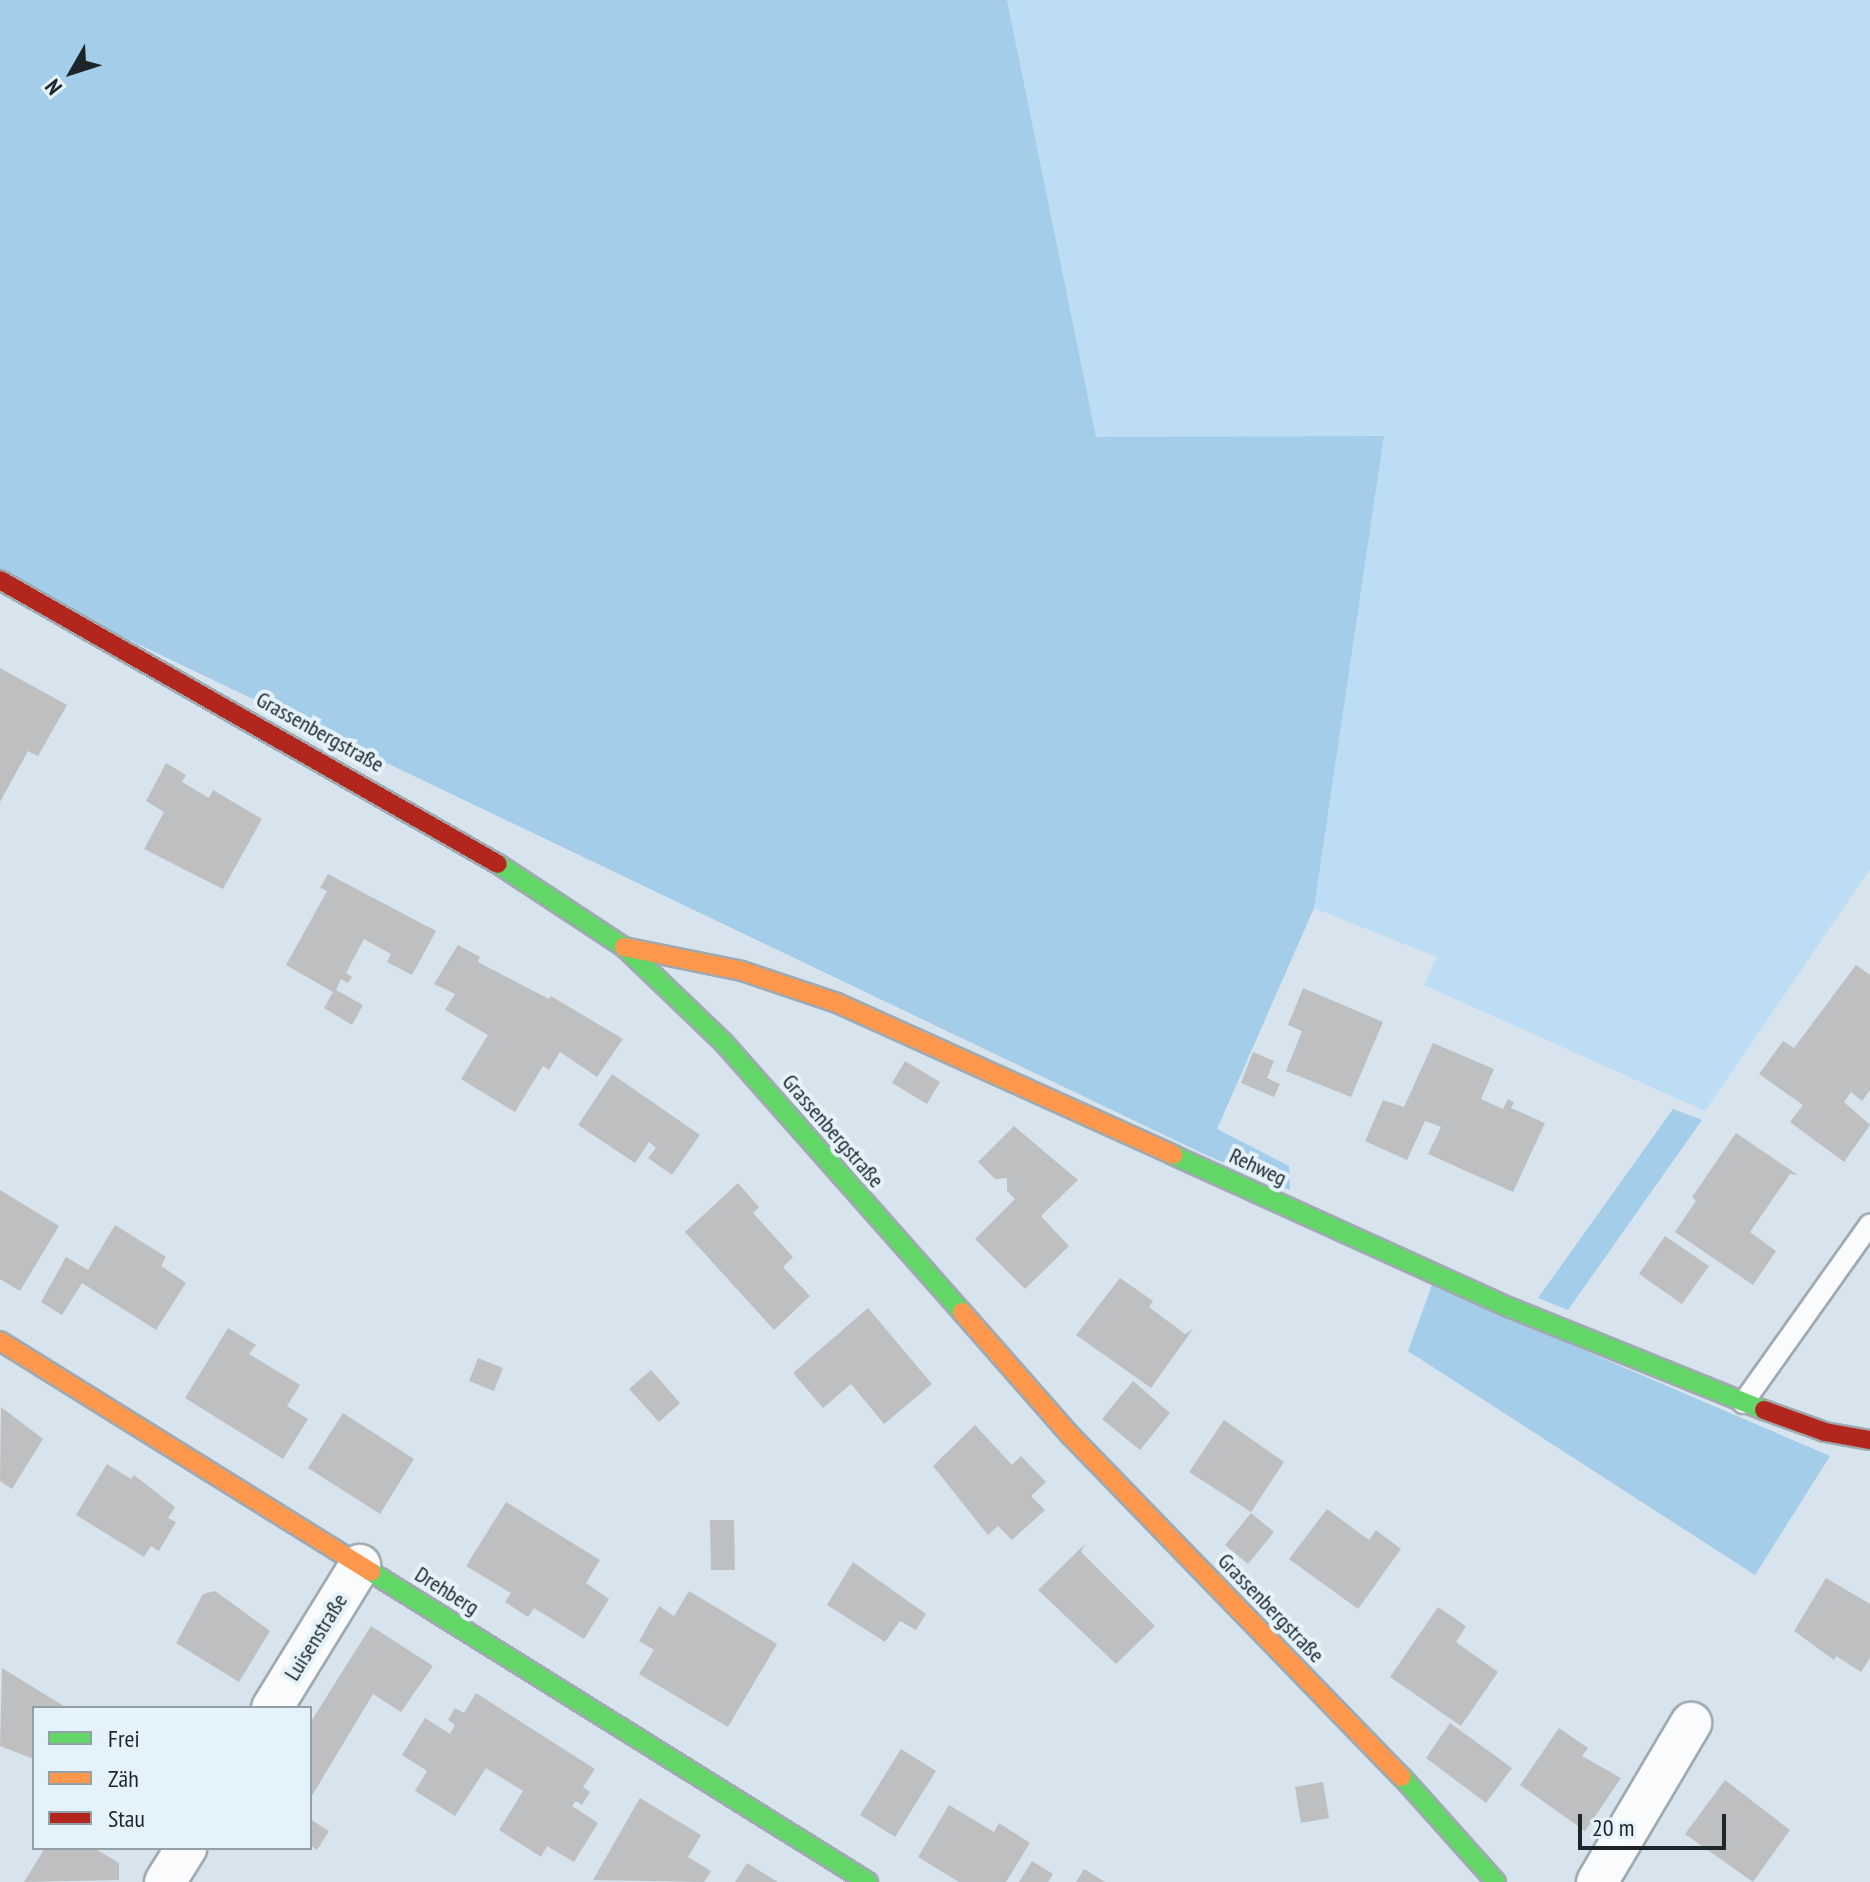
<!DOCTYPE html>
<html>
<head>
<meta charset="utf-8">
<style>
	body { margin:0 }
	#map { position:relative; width:1870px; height:1882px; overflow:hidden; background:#d7e4ed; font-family:"PT Sans Narrow",sans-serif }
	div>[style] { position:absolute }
	.green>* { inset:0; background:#bcddf3 }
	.forest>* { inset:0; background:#a3cde8 }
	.building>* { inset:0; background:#bebfc1 }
	.roads { filter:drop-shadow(2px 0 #9fa9b0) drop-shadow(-2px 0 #9fa9b0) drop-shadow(0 2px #9fa9b0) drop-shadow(0 -2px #9fa9b0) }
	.lane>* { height:20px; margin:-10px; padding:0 10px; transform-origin:10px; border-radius:10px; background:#f9fbfc }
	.street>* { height:40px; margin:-20px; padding:0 20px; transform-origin:20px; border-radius:20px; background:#f9fbfc }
	.fast>* { height:18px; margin:-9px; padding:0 9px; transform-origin:9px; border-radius:9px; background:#63d668 }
	.slow>* { height:18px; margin:-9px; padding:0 9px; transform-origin:9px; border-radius:9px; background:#ff974d }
	.jam>* { height:18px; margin:-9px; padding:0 9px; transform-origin:9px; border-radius:9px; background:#b3261e }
	span { translate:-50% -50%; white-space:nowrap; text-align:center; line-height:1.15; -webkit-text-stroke:8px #e3f2fb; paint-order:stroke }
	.street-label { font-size:22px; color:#1c252a }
	.legend { position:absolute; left:32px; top:1706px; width:280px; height:144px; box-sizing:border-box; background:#e3f2fb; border:2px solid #93a0a7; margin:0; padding:10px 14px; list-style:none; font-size:24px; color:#1c252a }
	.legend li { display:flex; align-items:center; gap:16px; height:40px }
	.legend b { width:40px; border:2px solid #93a0a7 }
	.north { position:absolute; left:32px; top:32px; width:80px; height:80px; -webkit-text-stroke:6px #e3f2fb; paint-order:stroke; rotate:231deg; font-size:22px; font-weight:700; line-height:32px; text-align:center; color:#1c252a }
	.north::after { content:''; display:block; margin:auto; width:28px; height:36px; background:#1c252a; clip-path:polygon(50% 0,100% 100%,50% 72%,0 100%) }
	.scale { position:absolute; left:1578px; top:1814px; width:148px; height:36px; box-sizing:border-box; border:4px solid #1c252a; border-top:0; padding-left:10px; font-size:24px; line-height:28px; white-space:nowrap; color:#1c252a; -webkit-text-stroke:6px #e3f2fb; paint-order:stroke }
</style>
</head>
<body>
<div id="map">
	<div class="green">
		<i style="clip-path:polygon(1007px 0,1870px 0,1870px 869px,1705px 1111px,1424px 985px,1437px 957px,1314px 908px,1384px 437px,1096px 437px)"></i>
	</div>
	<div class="forest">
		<i style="clip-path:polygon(0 0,1007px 0,1096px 437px,1384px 436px,1314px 908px,1217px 1129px,1289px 1166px,1290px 1190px,1206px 1155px,0 578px)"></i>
		<i style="clip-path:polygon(1673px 1109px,1702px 1120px,1568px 1310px,1538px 1298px)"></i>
		<i style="clip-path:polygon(1432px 1285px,1830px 1456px,1755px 1575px,1408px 1351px)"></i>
	</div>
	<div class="building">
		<i style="clip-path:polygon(0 668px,67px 705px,38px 756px,28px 751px,0 802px)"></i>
		<i style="clip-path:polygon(166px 763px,186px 775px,182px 782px,209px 798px,213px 790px,262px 819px,223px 889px,144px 849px,164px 812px,146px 801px)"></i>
		<i style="clip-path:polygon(328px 874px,436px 931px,412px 975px,387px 962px,391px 954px,364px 939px,346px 973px,352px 977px,348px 983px,341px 979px,336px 990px,363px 1005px,352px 1025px,324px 1008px,333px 992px,286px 965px,327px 891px,320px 888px)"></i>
		<i style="clip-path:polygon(458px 945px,480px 957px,478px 962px,549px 999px,551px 996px,623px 1039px,597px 1077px,560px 1052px,549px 1070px,543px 1066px,515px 1112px,461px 1079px,488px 1035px,445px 1010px,455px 994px,434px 984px)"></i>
		<i style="clip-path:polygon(1856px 965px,1870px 975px,1870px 1090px,1862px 1101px,1851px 1092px,1844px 1102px,1870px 1125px,1844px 1162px,1790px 1122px,1803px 1105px,1759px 1074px,1783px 1041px,1794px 1048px)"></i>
		<i style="clip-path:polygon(1303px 988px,1383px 1022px,1351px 1097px,1286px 1071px,1302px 1031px,1288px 1025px)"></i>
		<i style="clip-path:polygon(1433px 1043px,1494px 1069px,1481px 1099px,1503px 1109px,1508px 1099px,1514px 1102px,1511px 1108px,1545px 1123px,1513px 1192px,1428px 1154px,1441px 1127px,1425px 1121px,1407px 1160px,1365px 1141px,1383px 1100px,1404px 1107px)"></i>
		<i style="clip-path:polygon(1253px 1052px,1274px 1061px,1267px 1078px,1280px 1084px,1274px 1097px,1241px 1083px)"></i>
		<i style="clip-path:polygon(905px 1061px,940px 1082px,927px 1104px,892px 1083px)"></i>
		<i style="clip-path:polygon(612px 1074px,700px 1135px,672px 1175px,648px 1158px,656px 1148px,649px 1142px,635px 1163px,578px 1125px)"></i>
		<i style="clip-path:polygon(1014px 1126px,1078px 1180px,1041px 1216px,1069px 1246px,1025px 1289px,975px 1239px,1015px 1199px,1007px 1191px,1007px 1178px,995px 1179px,978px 1162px)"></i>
		<i style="clip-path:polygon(1736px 1133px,1798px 1175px,1790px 1174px,1750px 1232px,1776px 1251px,1753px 1285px,1675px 1232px,1696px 1201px,1692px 1197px)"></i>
		<i style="clip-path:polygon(738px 1183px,759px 1207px,753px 1213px,793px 1257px,783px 1267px,810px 1296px,774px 1330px,685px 1232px)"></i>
		<i style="clip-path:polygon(0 1190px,59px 1226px,20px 1291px,0 1279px)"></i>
		<i style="clip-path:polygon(115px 1225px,166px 1257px,161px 1266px,186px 1283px,156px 1330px,82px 1283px,62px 1315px,41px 1302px,66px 1257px,88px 1270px)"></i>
		<i style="clip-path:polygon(1665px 1236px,1709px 1266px,1682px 1304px,1639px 1274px)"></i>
		<i style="clip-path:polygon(1120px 1278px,1153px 1301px,1149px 1307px,1185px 1334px,1193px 1329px,1151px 1388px,1076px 1335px)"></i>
		<i style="clip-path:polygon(868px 1308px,932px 1384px,884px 1424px,851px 1384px,823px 1408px,793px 1373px)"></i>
		<i style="clip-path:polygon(228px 1328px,256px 1345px,249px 1354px,300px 1385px,287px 1406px,308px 1419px,283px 1459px,185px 1398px)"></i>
		<i style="clip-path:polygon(478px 1358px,503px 1368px,494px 1391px,469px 1381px)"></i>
		<i style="clip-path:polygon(651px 1370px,680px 1403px,659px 1422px,629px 1389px)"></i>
		<i style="clip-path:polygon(1133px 1381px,1170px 1413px,1140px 1450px,1102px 1419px)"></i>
		<i style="clip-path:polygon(1px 1407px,43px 1439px,12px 1489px,0 1481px)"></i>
		<i style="clip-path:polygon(343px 1413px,414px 1459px,380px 1514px,308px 1468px)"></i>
		<i style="clip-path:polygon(1224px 1420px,1284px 1462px,1251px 1512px,1189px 1472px)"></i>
		<i style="clip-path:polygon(975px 1425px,1012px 1465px,1021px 1456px,1046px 1482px,1031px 1496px,1045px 1510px,1012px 1540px,998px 1526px,988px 1535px,933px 1466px)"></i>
		<i style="clip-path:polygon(107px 1464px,131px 1479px,134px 1475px,175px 1507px,168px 1518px,176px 1522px,159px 1551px,151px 1546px,144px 1557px,76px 1515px)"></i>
		<i style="clip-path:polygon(506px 1502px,600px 1560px,586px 1583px,609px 1599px,584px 1639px,534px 1608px,528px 1617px,505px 1602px,511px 1593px,466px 1566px)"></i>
		<i style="clip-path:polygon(1327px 1509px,1369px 1540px,1376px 1530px,1401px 1549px,1358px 1609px,1289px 1559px)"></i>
		<i style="clip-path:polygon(1251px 1513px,1274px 1532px,1248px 1564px,1225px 1545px)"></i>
		<i style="clip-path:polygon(710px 1520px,734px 1520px,735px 1570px,711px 1570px)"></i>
		<i style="clip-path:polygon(1085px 1544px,1081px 1552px,1155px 1626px,1116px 1664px,1038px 1590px)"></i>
		<i style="clip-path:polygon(853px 1562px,926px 1614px,916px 1630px,900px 1621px,885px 1642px,827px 1605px)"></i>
		<i style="clip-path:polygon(1826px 1578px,1870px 1604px,1870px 1658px,1861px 1672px,1836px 1656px,1834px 1660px,1794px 1631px)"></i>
		<i style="clip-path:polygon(215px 1591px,270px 1631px,239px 1682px,176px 1643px,203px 1594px)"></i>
		<i style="clip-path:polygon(689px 1591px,777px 1644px,728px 1727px,639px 1674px,654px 1650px,639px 1641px,659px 1606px,674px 1616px)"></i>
		<i style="clip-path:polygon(1438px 1607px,1466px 1626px,1456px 1642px,1498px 1672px,1461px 1726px,1390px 1677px)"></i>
		<i style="clip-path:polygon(371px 1626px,433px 1666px,401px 1712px,373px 1694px,310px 1799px,310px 1723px)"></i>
		<i style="clip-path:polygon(2px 1668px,67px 1708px,34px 1708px,34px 1759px,0 1746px)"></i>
		<i style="clip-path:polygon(476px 1693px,595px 1769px,583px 1787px,590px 1792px,582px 1805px,576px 1801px,572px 1806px,598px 1823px,574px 1862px,547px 1846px,541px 1857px,499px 1830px,523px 1791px,486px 1768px,455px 1816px,415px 1791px,427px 1771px,402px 1755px,425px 1718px,450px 1734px,455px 1725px,448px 1720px,455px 1708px,464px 1713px)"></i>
		<i style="clip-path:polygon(1450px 1723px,1512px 1768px,1486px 1803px,1426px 1758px)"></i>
		<i style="clip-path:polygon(1559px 1728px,1588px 1748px,1582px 1756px,1621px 1778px,1585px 1831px,1520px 1785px)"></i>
		<i style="clip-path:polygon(901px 1749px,936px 1771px,895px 1837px,860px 1815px)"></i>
		<i style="clip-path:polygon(1725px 1780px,1790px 1830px,1753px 1882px,1685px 1834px)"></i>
		<i style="clip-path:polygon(1323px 1782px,1329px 1818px,1301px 1823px,1295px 1787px)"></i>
		<i style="clip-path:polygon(640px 1798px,701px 1835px,688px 1857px,711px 1871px,704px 1882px,593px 1880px)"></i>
		<i style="clip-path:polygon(949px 1805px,994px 1832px,999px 1823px,1030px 1843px,1006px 1882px,959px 1882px,918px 1857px)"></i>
		<i style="clip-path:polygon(310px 1819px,329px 1831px,317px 1850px,310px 1845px)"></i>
		<i style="clip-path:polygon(45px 1848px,94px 1848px,119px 1863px,119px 1880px,24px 1882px)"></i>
		<i style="clip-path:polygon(1032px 1861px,1053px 1874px,1048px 1882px,1019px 1882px)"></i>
		<i style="clip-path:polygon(747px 1863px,778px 1882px,735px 1882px)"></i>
		<i style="clip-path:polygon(1084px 1869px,1105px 1882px,1076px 1882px)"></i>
	</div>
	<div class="roads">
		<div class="lane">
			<i style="left:1743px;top:1403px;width:219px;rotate:-54.6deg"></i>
		</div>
		<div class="street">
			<i style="left:272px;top:1708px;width:168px;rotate:-58.4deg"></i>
			<i style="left:165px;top:1882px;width:40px;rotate:-58deg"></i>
			<i style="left:1597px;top:1882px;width:185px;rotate:-59.4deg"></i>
		</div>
		<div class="fast">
			<i style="left:498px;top:864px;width:151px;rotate:33.4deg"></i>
			<i style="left:624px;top:947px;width:139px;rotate:43.8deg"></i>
			<i style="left:724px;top:1043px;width:359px;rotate:48.5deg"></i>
			<i style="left:1173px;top:1155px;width:371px;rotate:24.4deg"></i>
			<i style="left:1511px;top:1308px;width:273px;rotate:22deg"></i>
			<i style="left:371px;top:1572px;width:586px;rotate:31.95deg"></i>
			<i style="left:1402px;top:1777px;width:141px;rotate:48.2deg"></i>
		</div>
		<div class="slow">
			<i style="left:624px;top:947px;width:120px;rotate:11.5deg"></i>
			<i style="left:742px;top:971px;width:100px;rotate:18.6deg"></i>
			<i style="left:837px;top:1003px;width:369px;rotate:24.3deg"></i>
			<i style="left:962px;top:1312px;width:165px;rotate:48.7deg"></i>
			<i style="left:1071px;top:1436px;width:475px;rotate:45.9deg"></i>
			<i style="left:0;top:1341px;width:437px;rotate:31.9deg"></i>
		</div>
		<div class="jam">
			<i style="left:0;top:580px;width:573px;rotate:29.7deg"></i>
			<i style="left:1764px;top:1410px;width:65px;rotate:19.8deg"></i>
			<i style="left:1825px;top:1432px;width:46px;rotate:10.1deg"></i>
		</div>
	</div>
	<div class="street-label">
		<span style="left:320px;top:732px;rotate:29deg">Grassenbergstraße</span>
		<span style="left:833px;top:1131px;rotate:49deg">Grassenbergstraße</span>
		<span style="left:1258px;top:1167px;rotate:25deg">Rehweg</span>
		<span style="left:447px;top:1591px;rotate:32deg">Drehberg</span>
		<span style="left:1271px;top:1608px;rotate:46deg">Grassenbergstraße</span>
		<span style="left:316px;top:1637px;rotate:-58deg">Luisenstraße</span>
	</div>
	<ul class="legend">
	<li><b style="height:10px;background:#63d668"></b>Frei</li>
	<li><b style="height:10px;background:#ff974d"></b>Zäh</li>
	<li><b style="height:10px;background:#b3261e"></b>Stau</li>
	</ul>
	<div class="north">N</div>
	<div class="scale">20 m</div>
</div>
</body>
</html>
